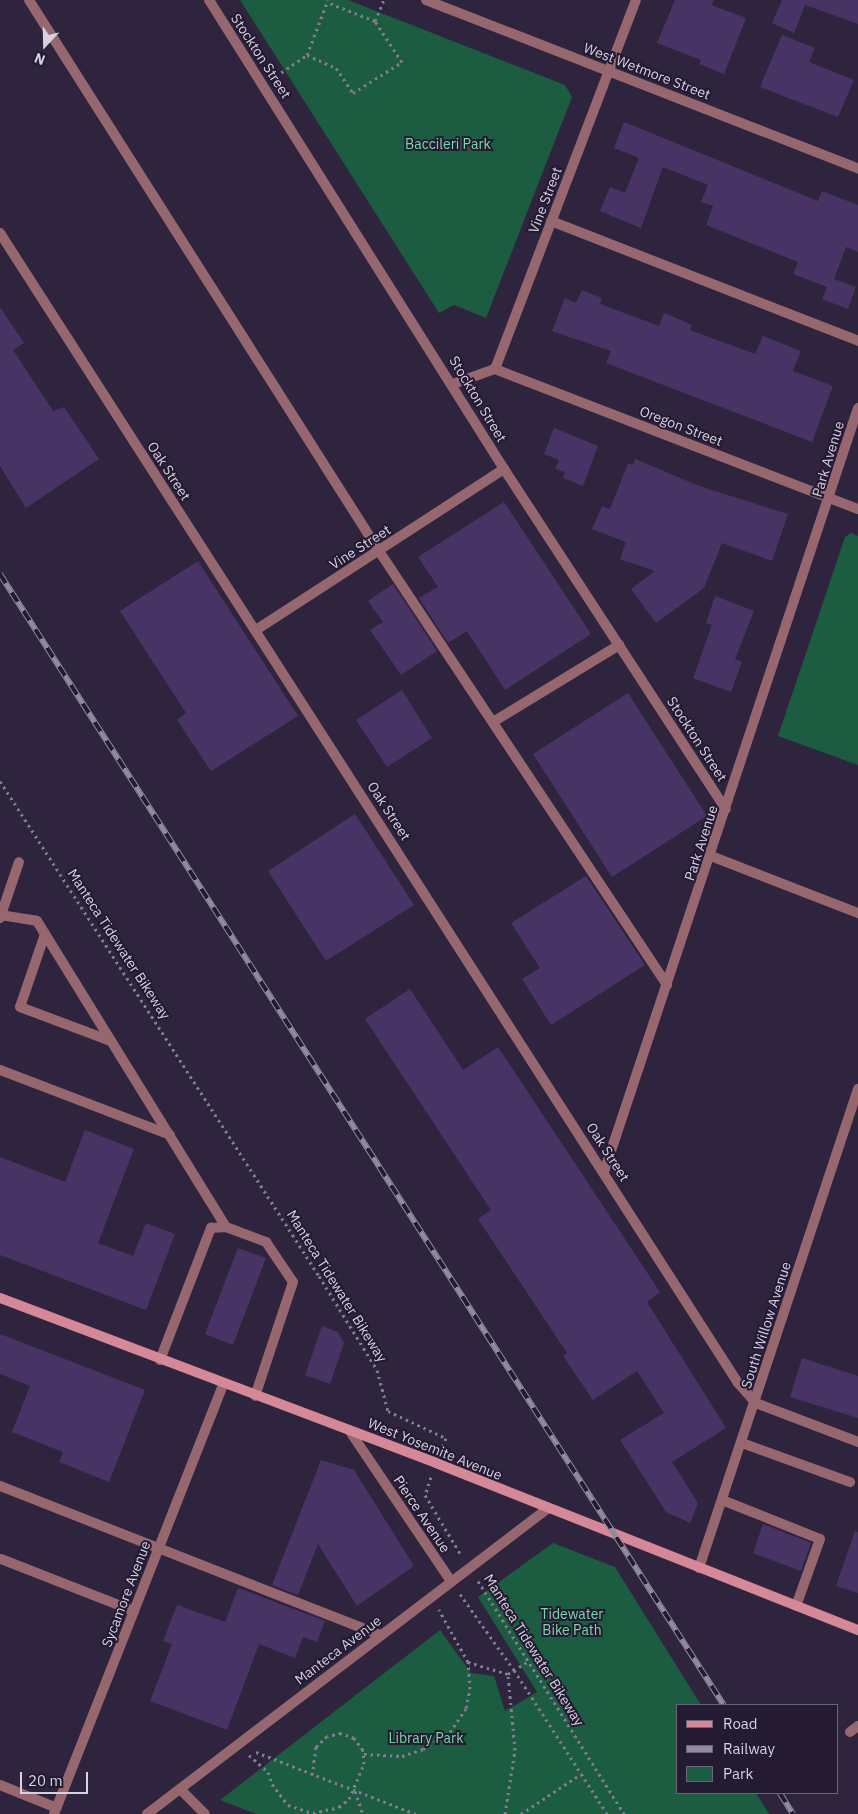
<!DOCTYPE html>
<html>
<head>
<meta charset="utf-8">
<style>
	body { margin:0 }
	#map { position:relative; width:858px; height:1814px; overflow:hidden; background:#2e243d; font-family:"IBM Plex Sans",sans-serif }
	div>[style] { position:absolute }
	.green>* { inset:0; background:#1c5c40 }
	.building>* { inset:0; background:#483464 }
	.path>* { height:3px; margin-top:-1.5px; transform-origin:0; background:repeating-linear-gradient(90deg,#847d91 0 2.5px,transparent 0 6.5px) }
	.lane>* { height:10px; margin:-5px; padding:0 5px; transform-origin:5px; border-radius:5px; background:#976770 }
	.street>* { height:10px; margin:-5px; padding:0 5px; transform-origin:5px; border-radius:5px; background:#976770 }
	.secondary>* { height:10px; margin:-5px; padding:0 5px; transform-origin:5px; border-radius:5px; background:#d58898 }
	.rail>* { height:5.5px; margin-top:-2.75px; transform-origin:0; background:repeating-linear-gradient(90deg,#241a32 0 11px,#928b9f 0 22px); box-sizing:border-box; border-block:1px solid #928b9f }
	span { translate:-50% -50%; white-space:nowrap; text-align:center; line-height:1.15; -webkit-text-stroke:4px #241a32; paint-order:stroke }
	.street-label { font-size:14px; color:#d7d2e2 }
	.park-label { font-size:14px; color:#7bd8aa }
	.legend { position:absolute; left:676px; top:1704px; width:162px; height:90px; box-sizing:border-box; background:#241a32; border:1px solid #6c6478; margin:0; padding:6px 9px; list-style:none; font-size:15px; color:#d7d2e2 }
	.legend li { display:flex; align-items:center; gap:10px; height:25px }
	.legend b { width:25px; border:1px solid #6c6478 }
	.north { position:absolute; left:20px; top:20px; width:50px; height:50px; -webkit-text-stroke:4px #241a32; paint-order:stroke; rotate:201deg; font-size:14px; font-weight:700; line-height:20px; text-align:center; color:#d7d2e2 }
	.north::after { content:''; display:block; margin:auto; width:18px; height:22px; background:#d7d2e2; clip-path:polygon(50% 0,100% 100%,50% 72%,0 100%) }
	.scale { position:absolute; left:20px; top:1772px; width:68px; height:22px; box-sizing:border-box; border:2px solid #d7d2e2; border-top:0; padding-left:6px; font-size:15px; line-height:18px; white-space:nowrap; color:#d7d2e2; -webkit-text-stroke:4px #241a32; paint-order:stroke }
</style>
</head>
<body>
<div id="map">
	<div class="green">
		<i style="clip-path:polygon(240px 0,348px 0,565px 85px,572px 97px,486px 318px,454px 305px,439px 313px)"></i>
		<i style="clip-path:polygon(851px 533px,858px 536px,858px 765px,778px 736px,845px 537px)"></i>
		<i style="clip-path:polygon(553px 1543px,615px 1567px,701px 1705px,677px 1705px,677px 1793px,756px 1793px,769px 1814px,256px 1814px,220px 1800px,440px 1630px,471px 1673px,494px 1676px,505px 1711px,537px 1692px,478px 1597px)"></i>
	</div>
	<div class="building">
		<i style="clip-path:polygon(675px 0,714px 0,711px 5px,746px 18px,724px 74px,699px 64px,701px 60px,657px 43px)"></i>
		<i style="clip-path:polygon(782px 0,858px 0,858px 24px,805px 5px,794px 33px,772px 23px)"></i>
		<i style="clip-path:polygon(782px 35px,815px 48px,809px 62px,854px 80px,838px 117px,760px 87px)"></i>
		<i style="clip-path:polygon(624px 122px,818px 201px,822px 191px,858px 205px,858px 252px,846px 247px,834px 279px,856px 287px,848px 309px,822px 299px,827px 287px,793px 274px,798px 262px,706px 225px,713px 206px,701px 202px,708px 185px,663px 167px,641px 228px,600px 211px,610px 187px,625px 193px,639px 158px,614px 148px)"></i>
		<i style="clip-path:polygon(582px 290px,602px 298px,600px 304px,659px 326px,664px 313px,692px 325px,690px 330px,755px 354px,763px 336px,801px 351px,793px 371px,833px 386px,812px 442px,606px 363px,611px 351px,552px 331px,565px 298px,576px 303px)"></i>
		<i style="clip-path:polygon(0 307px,24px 343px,13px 350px,53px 411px,64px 407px,99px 459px,26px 508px,0 466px)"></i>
		<i style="clip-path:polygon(554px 428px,598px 446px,583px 486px,563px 478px,565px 472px,555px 469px,559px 460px,544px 454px)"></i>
		<i style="clip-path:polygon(635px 459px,699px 486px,788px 514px,772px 561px,722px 543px,704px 588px,656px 623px,631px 589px,655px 571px,620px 559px,626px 542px,592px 529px,602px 506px,610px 509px,628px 463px,633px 465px)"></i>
		<i style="clip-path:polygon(504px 502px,591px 634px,505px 690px,467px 631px,448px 643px,419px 598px,438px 587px,418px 557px)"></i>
		<i style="clip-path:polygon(198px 561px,298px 716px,211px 771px,177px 720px,186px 713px,120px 611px)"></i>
		<i style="clip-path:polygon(393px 584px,437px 651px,401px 675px,370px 630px,383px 622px,368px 601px)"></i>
		<i style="clip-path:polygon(715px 596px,754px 611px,735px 659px,742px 662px,731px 692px,693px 678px,712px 625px,706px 623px)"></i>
		<i style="clip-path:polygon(402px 690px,432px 738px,387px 767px,356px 720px)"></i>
		<i style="clip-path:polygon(628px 693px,707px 816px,612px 877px,533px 754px)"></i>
		<i style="clip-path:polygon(355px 814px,414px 905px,326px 961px,268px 871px)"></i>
		<i style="clip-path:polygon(586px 876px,645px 965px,551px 1025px,522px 979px,540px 968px,511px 923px)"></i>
		<i style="clip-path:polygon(410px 989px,463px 1070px,498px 1047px,660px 1292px,647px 1302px,726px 1428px,672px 1462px,698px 1503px,690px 1523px,666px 1512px,620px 1440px,664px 1413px,637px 1371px,593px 1400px,563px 1356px,567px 1353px,478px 1219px,491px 1210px,365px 1019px)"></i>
		<i style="clip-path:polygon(85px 1130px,134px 1149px,98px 1243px,133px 1256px,146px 1223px,175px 1234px,146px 1310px,0 1255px,0 1157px,65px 1182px)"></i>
		<i style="clip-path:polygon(238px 1248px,266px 1258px,233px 1345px,205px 1334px)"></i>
		<i style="clip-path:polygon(322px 1326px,338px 1332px,344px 1343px,330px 1384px,305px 1375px)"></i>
		<i style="clip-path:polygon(0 1334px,145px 1390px,109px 1482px,59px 1462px,63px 1452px,12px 1432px,30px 1386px,0 1374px)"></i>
		<i style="clip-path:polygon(802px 1358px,858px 1376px,858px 1418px,790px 1397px)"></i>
		<i style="clip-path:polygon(321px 1460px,354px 1470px,414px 1566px,357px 1606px,318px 1544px,298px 1595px,272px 1585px)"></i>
		<i style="clip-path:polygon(763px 1524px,811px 1543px,801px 1571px,753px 1553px)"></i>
		<i style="clip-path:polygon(855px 1531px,858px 1532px,858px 1593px,836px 1586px)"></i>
		<i style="clip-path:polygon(238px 1588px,325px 1621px,317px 1642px,303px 1637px,295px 1658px,259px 1644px,227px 1730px,150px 1701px,172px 1644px,163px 1641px,177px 1605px,225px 1622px)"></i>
	</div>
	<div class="path">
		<i style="left:375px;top:21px;width:23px;rotate:-67deg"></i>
		<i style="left:307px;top:55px;width:32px;rotate:24deg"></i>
		<i style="left:336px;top:68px;width:30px;rotate:56deg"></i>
		<i style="left:353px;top:93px;width:58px;rotate:-32.3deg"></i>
		<i style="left:402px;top:62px;width:49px;rotate:-123.4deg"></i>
		<i style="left:375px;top:21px;width:52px;rotate:-158.4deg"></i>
		<i style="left:276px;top:76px;width:37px;rotate:-34deg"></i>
		<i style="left:307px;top:55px;width:59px;rotate:-69.1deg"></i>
		<i style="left:0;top:781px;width:589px;rotate:57.2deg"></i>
		<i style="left:319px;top:1276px;width:110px;rotate:58.3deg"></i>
		<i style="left:377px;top:1370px;width:42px;rotate:75deg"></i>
		<i style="left:388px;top:1411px;width:64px;rotate:25deg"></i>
		<i style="left:446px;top:1438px;width:11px;rotate:112deg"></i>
		<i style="left:431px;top:1477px;width:19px;rotate:108deg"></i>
		<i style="left:425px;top:1495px;width:70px;rotate:59deg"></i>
		<i style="left:478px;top:1581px;width:275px;rotate:57.9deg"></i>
		<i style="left:460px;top:1594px;width:93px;rotate:54.6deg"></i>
		<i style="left:514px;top:1670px;width:171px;rotate:57.1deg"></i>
		<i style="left:468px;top:1662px;width:42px;rotate:16.7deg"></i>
		<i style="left:508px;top:1674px;width:22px;rotate:-32deg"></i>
		<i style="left:256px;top:1752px;width:172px;rotate:21.2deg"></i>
		<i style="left:364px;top:1754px;width:38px;rotate:3deg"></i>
		<i style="left:402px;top:1756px;width:22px;rotate:-18deg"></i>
		<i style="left:423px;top:1749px;width:32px;rotate:-32deg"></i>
		<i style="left:450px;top:1732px;width:29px;rotate:-56deg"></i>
		<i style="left:466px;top:1708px;width:19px;rotate:-78deg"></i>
		<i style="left:470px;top:1689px;width:27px;rotate:-94deg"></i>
		<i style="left:468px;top:1662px;width:60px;rotate:-119.1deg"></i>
		<i style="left:249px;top:1755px;width:25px;rotate:42deg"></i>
		<i style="left:268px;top:1772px;width:13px;rotate:72deg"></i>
		<i style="left:272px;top:1784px;width:26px;rotate:53deg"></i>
		<i style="left:288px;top:1805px;width:26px;rotate:18deg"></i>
		<i style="left:313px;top:1813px;width:27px;rotate:-13deg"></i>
		<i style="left:339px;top:1807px;width:13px;rotate:-39deg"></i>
		<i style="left:349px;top:1799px;width:38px;rotate:-67deg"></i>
		<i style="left:364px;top:1764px;width:14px;rotate:-94deg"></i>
		<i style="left:363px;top:1750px;width:15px;rotate:-127deg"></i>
		<i style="left:354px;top:1738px;width:14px;rotate:-159deg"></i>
		<i style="left:341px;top:1733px;width:14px;rotate:168deg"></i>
		<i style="left:327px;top:1736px;width:16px;rotate:135deg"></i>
		<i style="left:316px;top:1747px;width:27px;rotate:98deg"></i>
		<i style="left:355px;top:1791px;width:24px;rotate:71deg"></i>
		<i style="left:505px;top:1814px;width:65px;rotate:-81.1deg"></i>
		<i style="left:515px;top:1750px;width:76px;rotate:-95.3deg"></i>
		<i style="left:521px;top:1814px;width:72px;rotate:-33.7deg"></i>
	</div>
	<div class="lane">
		<i style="left:29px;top:0;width:653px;rotate:57.58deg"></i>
		<i style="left:379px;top:551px;width:521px;rotate:56.43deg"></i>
		<i style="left:551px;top:221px;width:330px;rotate:21.3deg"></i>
		<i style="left:493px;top:722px;width:148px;rotate:-31.4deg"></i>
		<i style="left:0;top:915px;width:37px;rotate:9deg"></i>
		<i style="left:37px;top:921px;width:360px;rotate:58.3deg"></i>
		<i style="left:45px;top:934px;width:77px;rotate:108.9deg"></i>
		<i style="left:20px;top:1007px;width:97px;rotate:20.5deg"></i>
		<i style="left:0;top:1070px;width:182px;rotate:20.9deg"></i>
		<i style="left:160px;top:1360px;width:142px;rotate:-68.9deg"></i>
		<i style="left:211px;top:1228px;width:15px;rotate:-4deg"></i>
		<i style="left:226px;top:1227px;width:43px;rotate:20.6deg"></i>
		<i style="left:266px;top:1242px;width:48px;rotate:56deg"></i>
		<i style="left:293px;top:1282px;width:120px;rotate:108.4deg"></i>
		<i style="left:756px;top:1403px;width:109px;rotate:20.9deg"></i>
		<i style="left:742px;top:1443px;width:115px;rotate:19.9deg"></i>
		<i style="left:0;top:1486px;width:409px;rotate:21.4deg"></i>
		<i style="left:722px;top:1500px;width:105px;rotate:21.7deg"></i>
		<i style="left:820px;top:1539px;width:71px;rotate:109.7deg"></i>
		<i style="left:1px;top:1559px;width:143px;rotate:21.4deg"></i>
		<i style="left:850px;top:1732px;width:10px;rotate:-37deg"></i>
		<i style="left:0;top:1785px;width:61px;rotate:22deg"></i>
		<i style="left:180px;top:1789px;width:35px;rotate:45deg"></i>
	</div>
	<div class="street">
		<i style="left:209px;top:0;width:554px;rotate:57.83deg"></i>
		<i style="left:504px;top:469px;width:406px;rotate:56.9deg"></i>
		<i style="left:426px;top:0;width:464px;rotate:21.3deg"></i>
		<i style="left:0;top:233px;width:1366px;rotate:57.31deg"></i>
		<i style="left:738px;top:1383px;width:27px;rotate:48deg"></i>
		<i style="left:495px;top:369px;width:389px;rotate:21.1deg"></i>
		<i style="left:453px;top:384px;width:45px;rotate:-19.7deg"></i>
		<i style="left:495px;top:369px;width:395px;rotate:-69.1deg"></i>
		<i style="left:256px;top:630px;width:296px;rotate:-33deg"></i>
		<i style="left:711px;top:856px;width:158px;rotate:21.2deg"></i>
		<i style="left:0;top:918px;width:59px;rotate:-71.3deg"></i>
		<i style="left:604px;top:1172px;width:805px;rotate:-71.61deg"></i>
		<i style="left:349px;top:1430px;width:182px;rotate:56deg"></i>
		<i style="left:699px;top:1568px;width:505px;rotate:-71.64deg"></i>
		<i style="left:54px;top:1814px;width:462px;rotate:-68.5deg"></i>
		<i style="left:147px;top:1814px;width:503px;rotate:-37.33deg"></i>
	</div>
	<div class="secondary">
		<i style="left:0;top:1298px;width:466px;rotate:20.7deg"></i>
		<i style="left:436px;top:1463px;width:454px;rotate:21.6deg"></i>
	</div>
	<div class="rail">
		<i style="left:0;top:574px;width:1343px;rotate:57.38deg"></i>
		<i style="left:780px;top:1793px;width:25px;rotate:58deg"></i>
	</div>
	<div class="street-label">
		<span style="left:261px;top:56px;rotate:57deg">Stockton Street</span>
		<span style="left:647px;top:71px;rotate:21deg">West Wetmore Street</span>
		<span style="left:545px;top:200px;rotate:-69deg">Vine Street</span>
		<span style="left:478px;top:399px;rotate:59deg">Stockton Street</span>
		<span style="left:681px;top:426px;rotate:21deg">Oregon Street</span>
		<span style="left:828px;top:459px;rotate:-73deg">Park Avenue</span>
		<span style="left:169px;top:471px;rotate:57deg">Oak Street</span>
		<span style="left:360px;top:547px;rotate:-33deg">Vine Street</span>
		<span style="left:697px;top:739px;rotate:57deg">Stockton Street</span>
		<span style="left:389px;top:811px;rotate:57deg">Oak Street</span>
		<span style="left:701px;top:843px;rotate:-72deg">Park Avenue</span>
		<span style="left:119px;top:944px;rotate:57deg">Manteca Tidewater Bikeway</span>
		<span style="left:608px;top:1152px;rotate:57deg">Oak Street</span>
		<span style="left:337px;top:1286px;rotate:58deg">Manteca Tidewater Bikeway</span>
		<span style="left:766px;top:1325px;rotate:-72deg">South Willow Avenue</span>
		<span style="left:435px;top:1449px;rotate:22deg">West Yosemite Avenue</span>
		<span style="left:422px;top:1514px;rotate:56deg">Pierce Avenue</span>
		<span style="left:126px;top:1594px;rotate:-69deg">Sycamore Avenue</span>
		<span style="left:338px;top:1650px;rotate:-37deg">Manteca Avenue</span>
		<span style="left:534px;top:1650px;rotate:58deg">Manteca Tidewater Bikeway</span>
	</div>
	<div class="park-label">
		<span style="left:448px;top:144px">Baccileri Park</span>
		<span style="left:572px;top:1622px">Tidewater<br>Bike Path</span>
		<span style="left:426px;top:1738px">Library Park</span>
	</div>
	<ul class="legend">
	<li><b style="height:6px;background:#d58898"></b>Road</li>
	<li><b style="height:6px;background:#928b9f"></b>Railway</li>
	<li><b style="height:14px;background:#1c5c40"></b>Park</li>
	</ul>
	<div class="north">N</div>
	<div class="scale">20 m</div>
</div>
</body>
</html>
